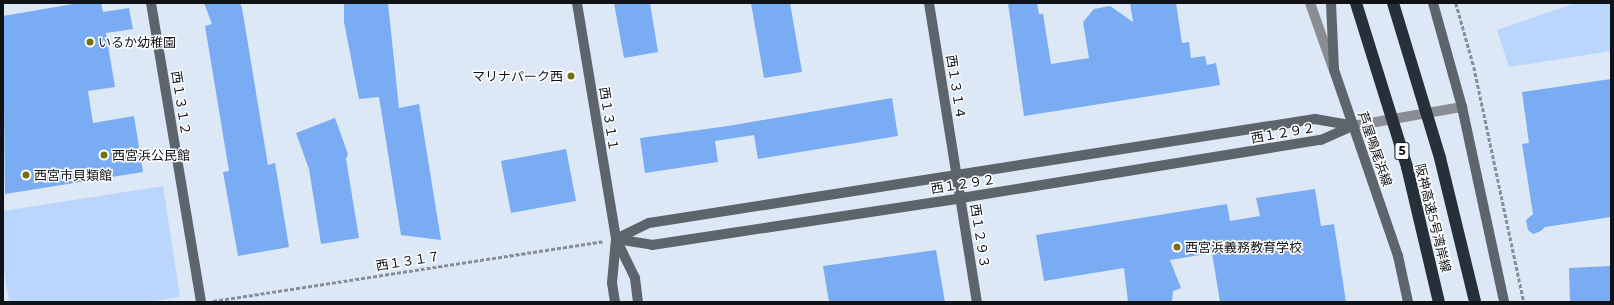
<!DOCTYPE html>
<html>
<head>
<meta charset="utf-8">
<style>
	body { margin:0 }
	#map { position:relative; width:1614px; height:305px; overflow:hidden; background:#dde8f6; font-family:Montserrat,"Noto Sans JP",sans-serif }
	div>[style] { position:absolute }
	.green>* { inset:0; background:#bad6fd }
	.building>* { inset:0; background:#79acf2 }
	.path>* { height:2.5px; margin-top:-1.25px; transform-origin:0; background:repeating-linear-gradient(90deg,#878e99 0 4px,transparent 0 6px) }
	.street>* { height:10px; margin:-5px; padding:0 5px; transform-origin:5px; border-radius:5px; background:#8a8e94 }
	.secondary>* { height:10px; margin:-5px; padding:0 5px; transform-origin:5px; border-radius:5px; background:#5e646c }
	.highway-bridge>* { height:12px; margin:-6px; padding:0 6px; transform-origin:6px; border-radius:6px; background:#272f39 }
	.dots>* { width:11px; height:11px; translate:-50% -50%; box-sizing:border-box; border:2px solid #fff; border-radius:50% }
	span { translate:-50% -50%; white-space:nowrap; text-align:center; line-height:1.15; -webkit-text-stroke:3px #fff; paint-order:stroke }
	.shield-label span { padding:1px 3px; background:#fff; border:1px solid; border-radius:3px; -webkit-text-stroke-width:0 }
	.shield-label { font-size:12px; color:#0f1217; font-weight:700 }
	.poi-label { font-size:13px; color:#0f1217 }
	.left { translate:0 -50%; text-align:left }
	.right { translate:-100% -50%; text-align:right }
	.street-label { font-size:13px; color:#0f1217 }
	.frame { position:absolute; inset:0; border:4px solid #0f1217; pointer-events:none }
</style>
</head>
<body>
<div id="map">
	<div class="green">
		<i style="clip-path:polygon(1575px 3px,1611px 3px,1611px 51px,1509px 67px,1497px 30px)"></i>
		<i style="clip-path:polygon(163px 186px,180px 297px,147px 302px,9px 302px,3px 265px,3px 211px)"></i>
	</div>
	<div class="building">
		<i style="clip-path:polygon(79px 3px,101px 3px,103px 12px,129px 8px,133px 29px,106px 33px,115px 87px,88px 91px,93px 123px,134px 116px,143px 172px,5px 194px,3px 16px)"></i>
		<i style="clip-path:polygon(204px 3px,240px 3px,242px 8px,268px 165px,275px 163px,289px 247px,238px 256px,223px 172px,229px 171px,205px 26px,212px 24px)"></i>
		<i style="clip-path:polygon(344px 3px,388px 3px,399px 108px,419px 104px,441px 240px,401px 235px,379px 97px,359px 99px,344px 22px)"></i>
		<i style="clip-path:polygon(614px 3px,650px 3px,658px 52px,624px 58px)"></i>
		<i style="clip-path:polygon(751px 3px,790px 3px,802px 72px,764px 78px)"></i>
		<i style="clip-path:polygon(1008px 3px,1037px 3px,1039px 14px,1043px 14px,1051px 64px,1089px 58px,1083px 22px,1094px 9px,1110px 6px,1133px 22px,1130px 3px,1176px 3px,1182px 43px,1189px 42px,1191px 58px,1205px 56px,1207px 65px,1216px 63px,1220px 85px,1024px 116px)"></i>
		<i style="clip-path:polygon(1611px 79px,1611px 217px,1545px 227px,1541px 231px,1533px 234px,1528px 230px,1526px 220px,1533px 214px,1522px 144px,1529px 143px,1522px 92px)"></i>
		<i style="clip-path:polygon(892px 98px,898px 136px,758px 159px,754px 135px,715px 141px,718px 162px,645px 173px,640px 138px,728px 126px)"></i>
		<i style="clip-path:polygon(335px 118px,348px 154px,346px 159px,359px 238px,321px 244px,309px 169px,296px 133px)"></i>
		<i style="clip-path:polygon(566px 149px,576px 201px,511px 213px,501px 161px)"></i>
		<i style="clip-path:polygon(1315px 189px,1321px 226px,1334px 224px,1346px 302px,1220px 302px,1212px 253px,1170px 260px,1181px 288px,1173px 291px,1172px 302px,1128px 302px,1124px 268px,1044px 281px,1036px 235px,1227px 204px,1230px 221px,1260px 216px,1256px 198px)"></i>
		<i style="clip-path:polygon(936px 250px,945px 302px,829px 302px,823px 266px)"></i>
		<i style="clip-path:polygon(1611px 266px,1611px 302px,1570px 302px,1569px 268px)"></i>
	</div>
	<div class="path">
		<i style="left:1456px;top:3px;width:66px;rotate:74.3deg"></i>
		<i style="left:1474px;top:67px;width:240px;rotate:78deg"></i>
		<i style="left:213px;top:301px;width:395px;rotate:-8.7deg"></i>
	</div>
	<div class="street">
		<i style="left:1310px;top:3px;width:69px;rotate:70.5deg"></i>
		<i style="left:1353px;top:126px;width:111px;rotate:-9.9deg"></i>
	</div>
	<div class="secondary">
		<i style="left:151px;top:3px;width:303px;rotate:80.5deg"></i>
		<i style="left:577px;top:3px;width:239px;rotate:80.6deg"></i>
		<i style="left:616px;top:239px;width:44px;rotate:95.2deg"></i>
		<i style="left:612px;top:283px;width:19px;rotate:81deg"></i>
		<i style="left:929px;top:3px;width:303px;rotate:80.9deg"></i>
		<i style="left:1331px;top:3px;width:67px;rotate:87.4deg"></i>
		<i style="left:1334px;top:70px;width:197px;rotate:71deg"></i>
		<i style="left:1398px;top:256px;width:47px;rotate:77.7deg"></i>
		<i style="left:1433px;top:3px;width:108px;rotate:74.4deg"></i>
		<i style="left:1462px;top:107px;width:199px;rotate:77.8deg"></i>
		<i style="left:616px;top:239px;width:37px;rotate:-26deg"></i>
		<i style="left:649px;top:223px;width:674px;rotate:-8.88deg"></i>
		<i style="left:1315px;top:119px;width:39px;rotate:10deg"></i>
		<i style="left:616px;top:239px;width:36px;rotate:9deg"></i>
		<i style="left:652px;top:245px;width:313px;rotate:-8.6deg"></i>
		<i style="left:961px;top:198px;width:365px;rotate:-9.2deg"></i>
		<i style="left:1321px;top:140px;width:35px;rotate:-24deg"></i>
		<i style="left:616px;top:239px;width:43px;rotate:64deg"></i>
		<i style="left:635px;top:278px;width:24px;rotate:83deg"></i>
	</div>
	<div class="highway-bridge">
		<i style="left:1356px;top:3px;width:172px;rotate:72.7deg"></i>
		<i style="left:1407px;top:167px;width:139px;rotate:76.7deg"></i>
		<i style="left:1393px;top:3px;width:162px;rotate:73.1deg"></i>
		<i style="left:1440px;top:158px;width:148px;rotate:76.3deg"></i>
	</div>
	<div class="dots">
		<i style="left:90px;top:42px;background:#757011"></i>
		<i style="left:571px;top:76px;background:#757011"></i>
		<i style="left:104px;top:155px;background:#757011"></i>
		<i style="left:26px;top:175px;background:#757011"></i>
		<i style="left:1177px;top:247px;background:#757011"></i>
	</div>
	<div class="shield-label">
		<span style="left:1402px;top:151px">5</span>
	</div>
	<div class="poi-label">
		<span class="left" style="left:98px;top:42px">いるか幼稚園</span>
		<span class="right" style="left:563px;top:76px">マリナパーク西</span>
		<span class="left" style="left:112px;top:155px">西宮浜公民館</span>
		<span class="left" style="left:34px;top:175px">西宮市貝類館</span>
		<span class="left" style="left:1185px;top:247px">西宮浜義務教育学校</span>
	</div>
	<div class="street-label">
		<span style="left:956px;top:87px;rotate:81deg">西１３１４</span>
		<span style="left:181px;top:103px;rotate:81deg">西１３１２</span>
		<span style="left:609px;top:119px;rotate:81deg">西１３１１</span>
		<span style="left:1283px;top:133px;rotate:-10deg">西１２９２</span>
		<span style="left:1375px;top:149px;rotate:71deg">芦屋鳴尾浜線</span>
		<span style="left:963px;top:184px;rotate:-9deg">西１２９２</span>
		<span style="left:1433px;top:218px;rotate:76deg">阪神高速5号湾岸線</span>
		<span style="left:980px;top:236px;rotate:81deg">西１２９３</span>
		<span style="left:408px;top:261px;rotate:-9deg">西１３１７</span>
	</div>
	<div class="frame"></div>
</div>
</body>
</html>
